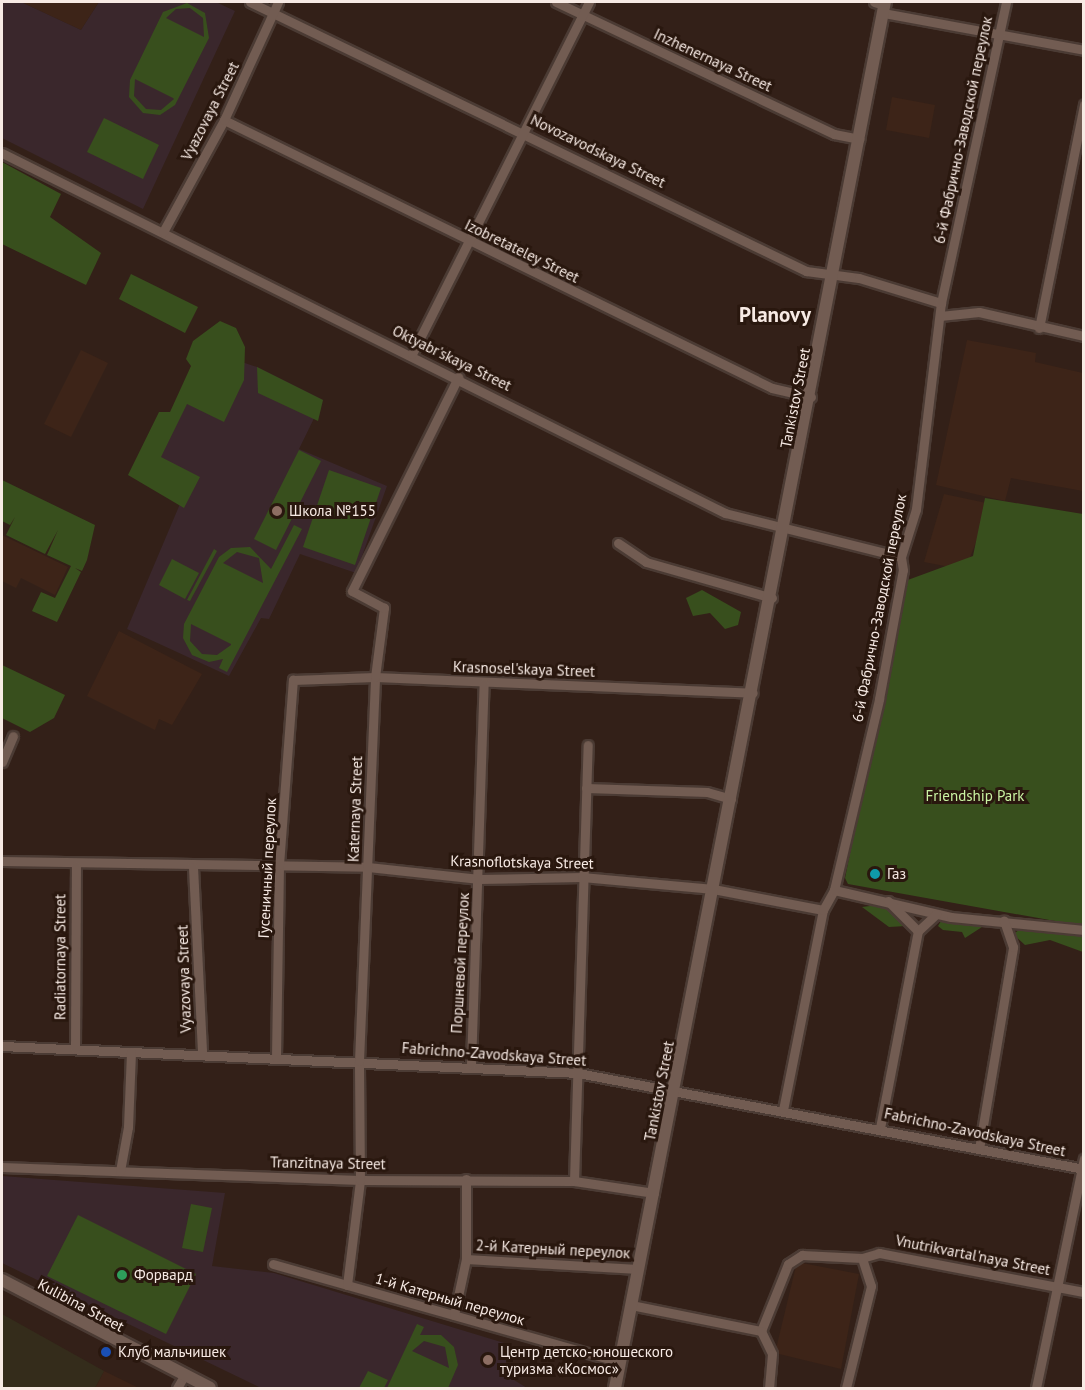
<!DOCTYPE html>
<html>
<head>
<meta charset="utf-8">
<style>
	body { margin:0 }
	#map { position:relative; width:1085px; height:1390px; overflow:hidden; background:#332018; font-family:"PT Sans",sans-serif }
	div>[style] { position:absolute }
	.built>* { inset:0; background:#3d2418 }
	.education>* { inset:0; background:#3a272c }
	.medical>* { inset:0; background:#342c1b }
	.green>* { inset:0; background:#384f1d }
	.roads { filter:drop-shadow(2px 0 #4b3b34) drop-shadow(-2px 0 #4b3b34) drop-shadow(0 2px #4b3b34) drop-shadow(0 -2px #4b3b34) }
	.minor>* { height:9px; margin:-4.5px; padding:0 4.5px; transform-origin:4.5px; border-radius:4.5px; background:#725c52 }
	.tertiary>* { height:12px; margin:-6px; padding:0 6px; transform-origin:6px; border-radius:6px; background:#725c52 }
	.dots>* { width:16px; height:16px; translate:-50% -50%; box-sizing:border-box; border:3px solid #29170e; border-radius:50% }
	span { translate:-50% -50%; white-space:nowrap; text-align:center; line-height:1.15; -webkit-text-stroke:6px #29170e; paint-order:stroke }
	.street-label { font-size:15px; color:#f7eae4 }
	.poi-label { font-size:15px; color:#f7eae4 }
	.left { translate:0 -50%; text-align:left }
	.park-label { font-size:15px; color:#caf3a3 }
	.district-label { font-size:21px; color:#f7eae4; font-weight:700 }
	.frame { position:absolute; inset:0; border:3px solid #f7eae4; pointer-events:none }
</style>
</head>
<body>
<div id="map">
	<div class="built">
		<i style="clip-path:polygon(21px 2px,99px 2px,81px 30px)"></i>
		<i style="clip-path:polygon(892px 97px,935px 105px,929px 138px,886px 130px)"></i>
		<i style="clip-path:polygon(967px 340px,1036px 353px,1035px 362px,1083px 373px,1083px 491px,1011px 478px,1005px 501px,936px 485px)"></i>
		<i style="clip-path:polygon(81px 350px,108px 363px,71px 437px,44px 424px)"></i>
		<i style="clip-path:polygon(944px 494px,991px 504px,965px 570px,924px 562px)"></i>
		<i style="clip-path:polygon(2px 535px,68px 567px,55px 595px,21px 578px,16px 588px,2px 581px)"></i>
		<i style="clip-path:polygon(119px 631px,202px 674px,172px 725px,159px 719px,155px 730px,87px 696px)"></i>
		<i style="clip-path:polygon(797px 1262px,859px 1274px,841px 1369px,775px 1353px)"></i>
		<i style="clip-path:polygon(104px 1371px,139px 1388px,95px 1388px)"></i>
	</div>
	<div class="education">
		<i style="clip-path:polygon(2px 2px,21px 2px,81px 30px,99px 2px,216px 2px,235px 11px,143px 209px,2px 138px)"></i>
		<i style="clip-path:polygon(203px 349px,257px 367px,323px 400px,299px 449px,387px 486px,356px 573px,300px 554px,269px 619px,261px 618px,229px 676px,127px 629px,188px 485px,151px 465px)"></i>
		<i style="clip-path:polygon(2px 1176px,225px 1193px,212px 1266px,274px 1273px,511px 1345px,503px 1373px,527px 1388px,261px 1388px,2px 1263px)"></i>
	</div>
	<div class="medical">
		<i style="clip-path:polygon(2px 1314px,104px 1371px,95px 1388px,2px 1388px)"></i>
	</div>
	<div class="green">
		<i style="clip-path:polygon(evenodd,187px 3px,205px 13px,209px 38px,175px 105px,160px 115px,143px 113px,129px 97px,130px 80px,163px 12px,187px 3px,190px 8px,203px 18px,204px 37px,166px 18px,176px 9px,190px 8px,187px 3px,135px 79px,173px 98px,174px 99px,161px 110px,146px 109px,134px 96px,135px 79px)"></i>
		<i style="clip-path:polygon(104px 118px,159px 145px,143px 179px,87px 152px)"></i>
		<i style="clip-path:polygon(2px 162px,61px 194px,50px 217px,101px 253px,86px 285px,2px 244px)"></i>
		<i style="clip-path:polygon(131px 274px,198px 307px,185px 333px,119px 299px)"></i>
		<i style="clip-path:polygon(220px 321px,236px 328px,245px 347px,244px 380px,224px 422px,187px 404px,161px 457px,200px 477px,184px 508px,128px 475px,159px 412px,170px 412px,191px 366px,186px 359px,193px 341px)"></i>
		<i style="clip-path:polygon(257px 367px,323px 400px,318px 421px,258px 393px)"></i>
		<i style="clip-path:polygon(299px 450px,321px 461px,276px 550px,254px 539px)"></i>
		<i style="clip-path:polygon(329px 470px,381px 488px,355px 565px,303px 547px)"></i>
		<i style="clip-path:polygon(2px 480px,95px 525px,87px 560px,82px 571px,75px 568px,81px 572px,57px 622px,32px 611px,41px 592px,55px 598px,71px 566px,47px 555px,58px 530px,45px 554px,6px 535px,15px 517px,10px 525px,2px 521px)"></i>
		<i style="clip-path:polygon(985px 498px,1083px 514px,1083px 926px,848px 884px,845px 878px,905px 581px,973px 556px)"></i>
		<i style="clip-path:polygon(evenodd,294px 525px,302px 529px,227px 672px,219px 668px,223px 659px,209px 662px,192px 655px,183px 638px,184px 624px,219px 557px,231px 548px,250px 547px,271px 569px,294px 525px,237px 552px,259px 558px,263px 583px,223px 563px,237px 552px,294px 525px,191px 624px,231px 644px,231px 645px,217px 655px,202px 654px,190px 641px,191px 624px)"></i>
		<i style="clip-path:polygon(214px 549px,217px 551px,190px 601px,187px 600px)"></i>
		<i style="clip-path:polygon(172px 559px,199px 573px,185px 599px,159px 585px)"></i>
		<i style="clip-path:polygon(702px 590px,741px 612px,738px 625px,725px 629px,710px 613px,693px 616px,686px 598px)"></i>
		<i style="clip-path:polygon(2px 665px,65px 695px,54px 718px,30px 732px,2px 718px)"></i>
		<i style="clip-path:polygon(885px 904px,906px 926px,889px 927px,862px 907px)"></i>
		<i style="clip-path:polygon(941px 921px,967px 923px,982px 927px,965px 938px,962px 932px,943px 930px,938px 926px)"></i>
		<i style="clip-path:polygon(1022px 928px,1083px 934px,1083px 952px,1050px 940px,1025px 945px,1013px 934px)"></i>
		<i style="clip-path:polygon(191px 1204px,212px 1208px,203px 1252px,182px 1248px)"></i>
		<i style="clip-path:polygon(78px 1215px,196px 1274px,166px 1334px,47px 1276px)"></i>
		<i style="clip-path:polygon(evenodd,417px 1324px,424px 1327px,420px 1335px,441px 1335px,454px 1347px,458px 1365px,448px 1388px,387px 1388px,417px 1324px,424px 1341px,445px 1347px,449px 1368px,412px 1351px,424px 1341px)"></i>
		<i style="clip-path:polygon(368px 1371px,388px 1380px,384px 1388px,359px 1388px)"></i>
	</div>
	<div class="roads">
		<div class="minor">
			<i style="left:250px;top:2px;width:618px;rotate:25.82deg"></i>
			<i style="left:806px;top:271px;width:53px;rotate:7.5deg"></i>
			<i style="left:859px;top:278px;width:86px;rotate:17deg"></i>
			<i style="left:556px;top:2px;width:308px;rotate:25.4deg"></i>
			<i style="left:834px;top:134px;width:26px;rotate:11deg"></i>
			<i style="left:874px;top:2px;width:10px;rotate:17deg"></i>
			<i style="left:883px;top:13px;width:204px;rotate:10.4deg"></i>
			<i style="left:224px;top:120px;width:610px;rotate:26.06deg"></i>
			<i style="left:772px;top:388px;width:40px;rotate:13deg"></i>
			<i style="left:2px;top:153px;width:808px;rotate:26.47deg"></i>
			<i style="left:725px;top:513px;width:181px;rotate:14deg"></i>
			<i style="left:163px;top:232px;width:128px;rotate:-61.4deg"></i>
			<i style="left:224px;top:120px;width:130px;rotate:-65.4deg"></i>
			<i style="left:940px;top:316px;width:39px;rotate:-6deg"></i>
			<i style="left:979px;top:312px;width:108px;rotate:12.9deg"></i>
			<i style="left:1039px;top:328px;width:228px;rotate:-78.6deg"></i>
			<i style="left:412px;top:354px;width:394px;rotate:-63.3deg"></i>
			<i style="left:618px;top:543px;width:34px;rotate:34deg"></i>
			<i style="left:646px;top:562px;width:131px;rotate:15.9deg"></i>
			<i style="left:2px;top:762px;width:28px;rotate:-67deg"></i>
			<i style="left:586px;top:788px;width:121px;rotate:1.9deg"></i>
			<i style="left:707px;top:792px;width:25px;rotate:16deg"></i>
			<i style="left:2px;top:861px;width:366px;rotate:0.9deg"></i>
			<i style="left:368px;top:867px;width:112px;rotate:6.2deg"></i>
			<i style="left:479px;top:879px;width:103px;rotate:-1.1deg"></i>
			<i style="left:582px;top:877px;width:132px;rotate:5.2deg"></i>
			<i style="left:713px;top:889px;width:112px;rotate:10.8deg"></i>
			<i style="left:193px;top:867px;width:187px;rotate:87.2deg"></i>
			<i style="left:834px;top:890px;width:120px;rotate:13deg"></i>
			<i style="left:951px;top:917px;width:134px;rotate:5.6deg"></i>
			<i style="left:888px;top:901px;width:42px;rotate:45deg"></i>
			<i style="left:918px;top:931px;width:25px;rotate:-43deg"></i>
			<i style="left:2px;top:1046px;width:577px;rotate:2.68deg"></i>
			<i style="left:578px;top:1073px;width:515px;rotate:10.74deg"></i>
			<i style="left:75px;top:1049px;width:183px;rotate:-89.7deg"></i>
			<i style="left:276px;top:1057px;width:192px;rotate:-89.1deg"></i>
			<i style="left:279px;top:865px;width:186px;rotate:-85.7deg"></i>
			<i style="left:293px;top:680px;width:82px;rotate:-2.1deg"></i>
			<i style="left:375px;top:677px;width:378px;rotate:2.4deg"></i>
			<i style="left:471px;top:1065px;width:382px;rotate:-88.1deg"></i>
			<i style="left:783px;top:1110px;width:204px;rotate:-78.7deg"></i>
			<i style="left:823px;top:910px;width:23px;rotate:-61deg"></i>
			<i style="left:834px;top:890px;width:196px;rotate:-76.7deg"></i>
			<i style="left:879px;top:699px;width:131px;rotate:-79.5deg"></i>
			<i style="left:903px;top:570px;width:13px;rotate:-99deg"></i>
			<i style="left:901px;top:557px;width:50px;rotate:-72.6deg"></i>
			<i style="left:916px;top:509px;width:208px;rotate:-83.1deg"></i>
			<i style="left:941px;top:303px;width:308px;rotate:-77.8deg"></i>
			<i style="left:880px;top:1128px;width:201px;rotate:-79.1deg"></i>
			<i style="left:979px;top:1149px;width:205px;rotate:-80.4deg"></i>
			<i style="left:1013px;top:947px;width:28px;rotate:-109deg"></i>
			<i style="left:2px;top:1167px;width:358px;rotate:2.1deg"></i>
			<i style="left:360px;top:1180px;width:214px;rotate:0.3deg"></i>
			<i style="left:574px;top:1181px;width:81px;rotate:8.5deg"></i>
			<i style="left:120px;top:1171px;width:45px;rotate:-79.7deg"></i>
			<i style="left:128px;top:1127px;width:75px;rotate:-87.7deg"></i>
			<i style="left:574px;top:1181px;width:436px;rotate:-88.2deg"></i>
			<i style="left:466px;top:1259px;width:172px;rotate:3.3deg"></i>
			<i style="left:273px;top:1264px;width:360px;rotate:15.8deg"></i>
			<i style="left:347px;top:1285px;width:106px;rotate:-82.9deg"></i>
			<i style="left:360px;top:1180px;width:119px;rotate:-90.5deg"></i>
			<i style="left:359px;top:1061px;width:384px;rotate:-87.6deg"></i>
			<i style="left:375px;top:677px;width:70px;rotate:-82.6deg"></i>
			<i style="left:384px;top:608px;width:36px;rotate:-152deg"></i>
			<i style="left:352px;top:591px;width:239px;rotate:-63.6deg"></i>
			<i style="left:631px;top:1305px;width:133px;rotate:11.3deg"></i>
			<i style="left:761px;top:1331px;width:72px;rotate:-68.1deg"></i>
			<i style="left:788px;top:1264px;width:17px;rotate:-33deg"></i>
			<i style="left:802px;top:1255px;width:60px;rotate:2.9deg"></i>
			<i style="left:862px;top:1258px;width:18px;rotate:-16deg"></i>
			<i style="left:879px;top:1253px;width:209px;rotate:10.8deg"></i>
			<i style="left:454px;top:1315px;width:57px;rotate:-77.9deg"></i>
			<i style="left:466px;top:1259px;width:80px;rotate:-90deg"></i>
			<i style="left:761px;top:1331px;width:25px;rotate:64deg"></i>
			<i style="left:772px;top:1354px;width:34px;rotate:95deg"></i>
			<i style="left:177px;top:1388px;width:14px;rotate:-60deg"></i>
			<i style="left:846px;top:1388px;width:105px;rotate:-76.2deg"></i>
			<i style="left:871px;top:1286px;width:29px;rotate:-108deg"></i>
			<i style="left:1036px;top:1388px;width:234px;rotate:-78.2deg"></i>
		</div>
		<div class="tertiary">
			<i style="left:2px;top:1280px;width:234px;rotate:27.4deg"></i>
			<i style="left:615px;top:1388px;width:1412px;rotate:-78.98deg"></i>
		</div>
	</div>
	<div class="dots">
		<i style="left:277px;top:511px;background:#8d6e63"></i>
		<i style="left:875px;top:874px;background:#0f9aa8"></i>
		<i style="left:122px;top:1275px;background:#2e9e5b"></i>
		<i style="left:106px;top:1352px;background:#1a4fb4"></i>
		<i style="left:488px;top:1360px;background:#8d6e63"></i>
	</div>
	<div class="street-label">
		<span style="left:713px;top:60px;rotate:25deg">Inzhenernaya Street</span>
		<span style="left:210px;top:111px;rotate:-63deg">Vyazovaya Street</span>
		<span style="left:963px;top:130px;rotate:-78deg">6-й Фабрично-Заводской переулок</span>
		<span style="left:598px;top:151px;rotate:26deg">Novozavodskaya Street</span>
		<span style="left:522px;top:251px;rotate:26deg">Izobretateley Street</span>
		<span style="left:452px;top:358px;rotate:26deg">Oktyabr'skaya Street</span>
		<span style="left:795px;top:398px;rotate:-79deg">Tankistov Street</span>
		<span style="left:879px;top:608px;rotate:-79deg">6-й Фабрично-Заводской переулок</span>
		<span style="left:524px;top:669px;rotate:2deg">Krasnosel'skaya Street</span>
		<span style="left:355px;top:809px;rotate:-88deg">Katernaya Street</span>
		<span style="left:522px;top:862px;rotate:1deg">Krasnoflotskaya Street</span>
		<span style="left:267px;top:868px;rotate:-87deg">Гусеничный переулок</span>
		<span style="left:60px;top:957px;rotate:-90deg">Radiatornaya Street</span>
		<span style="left:460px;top:963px;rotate:-87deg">Поршневой переулок</span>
		<span style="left:184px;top:979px;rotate:-92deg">Vyazovaya Street</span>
		<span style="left:494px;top:1054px;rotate:4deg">Fabrichno-Zavodskaya Street</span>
		<span style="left:659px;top:1091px;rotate:-79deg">Tankistov Street</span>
		<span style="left:975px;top:1132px;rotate:12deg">Fabrichno-Zavodskaya Street</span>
		<span style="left:328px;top:1163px;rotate:1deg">Tranzitnaya Street</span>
		<span style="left:553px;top:1249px;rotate:3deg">2-й Катерный переулок</span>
		<span style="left:973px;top:1255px;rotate:11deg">Vnutrikvartal'naya Street</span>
		<span style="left:450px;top:1299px;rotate:16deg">1-й Катерный переулок</span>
		<span style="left:81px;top:1305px;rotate:28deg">Kulibina Street</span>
	</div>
	<div class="poi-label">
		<span class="left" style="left:289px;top:511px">Школа №155</span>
		<span class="left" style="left:887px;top:874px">Газ</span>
		<span class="left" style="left:134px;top:1275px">Форвард</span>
		<span class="left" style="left:500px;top:1360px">Центр детско-юношеского<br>туризма «Космос»</span>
		<span class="left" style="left:118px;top:1352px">Клуб мальчишек</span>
	</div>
	<div class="park-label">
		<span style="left:975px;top:796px">Friendship Park</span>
	</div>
	<div class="district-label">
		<span style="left:775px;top:315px">Planovy</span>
	</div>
	<div class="frame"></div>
</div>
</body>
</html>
